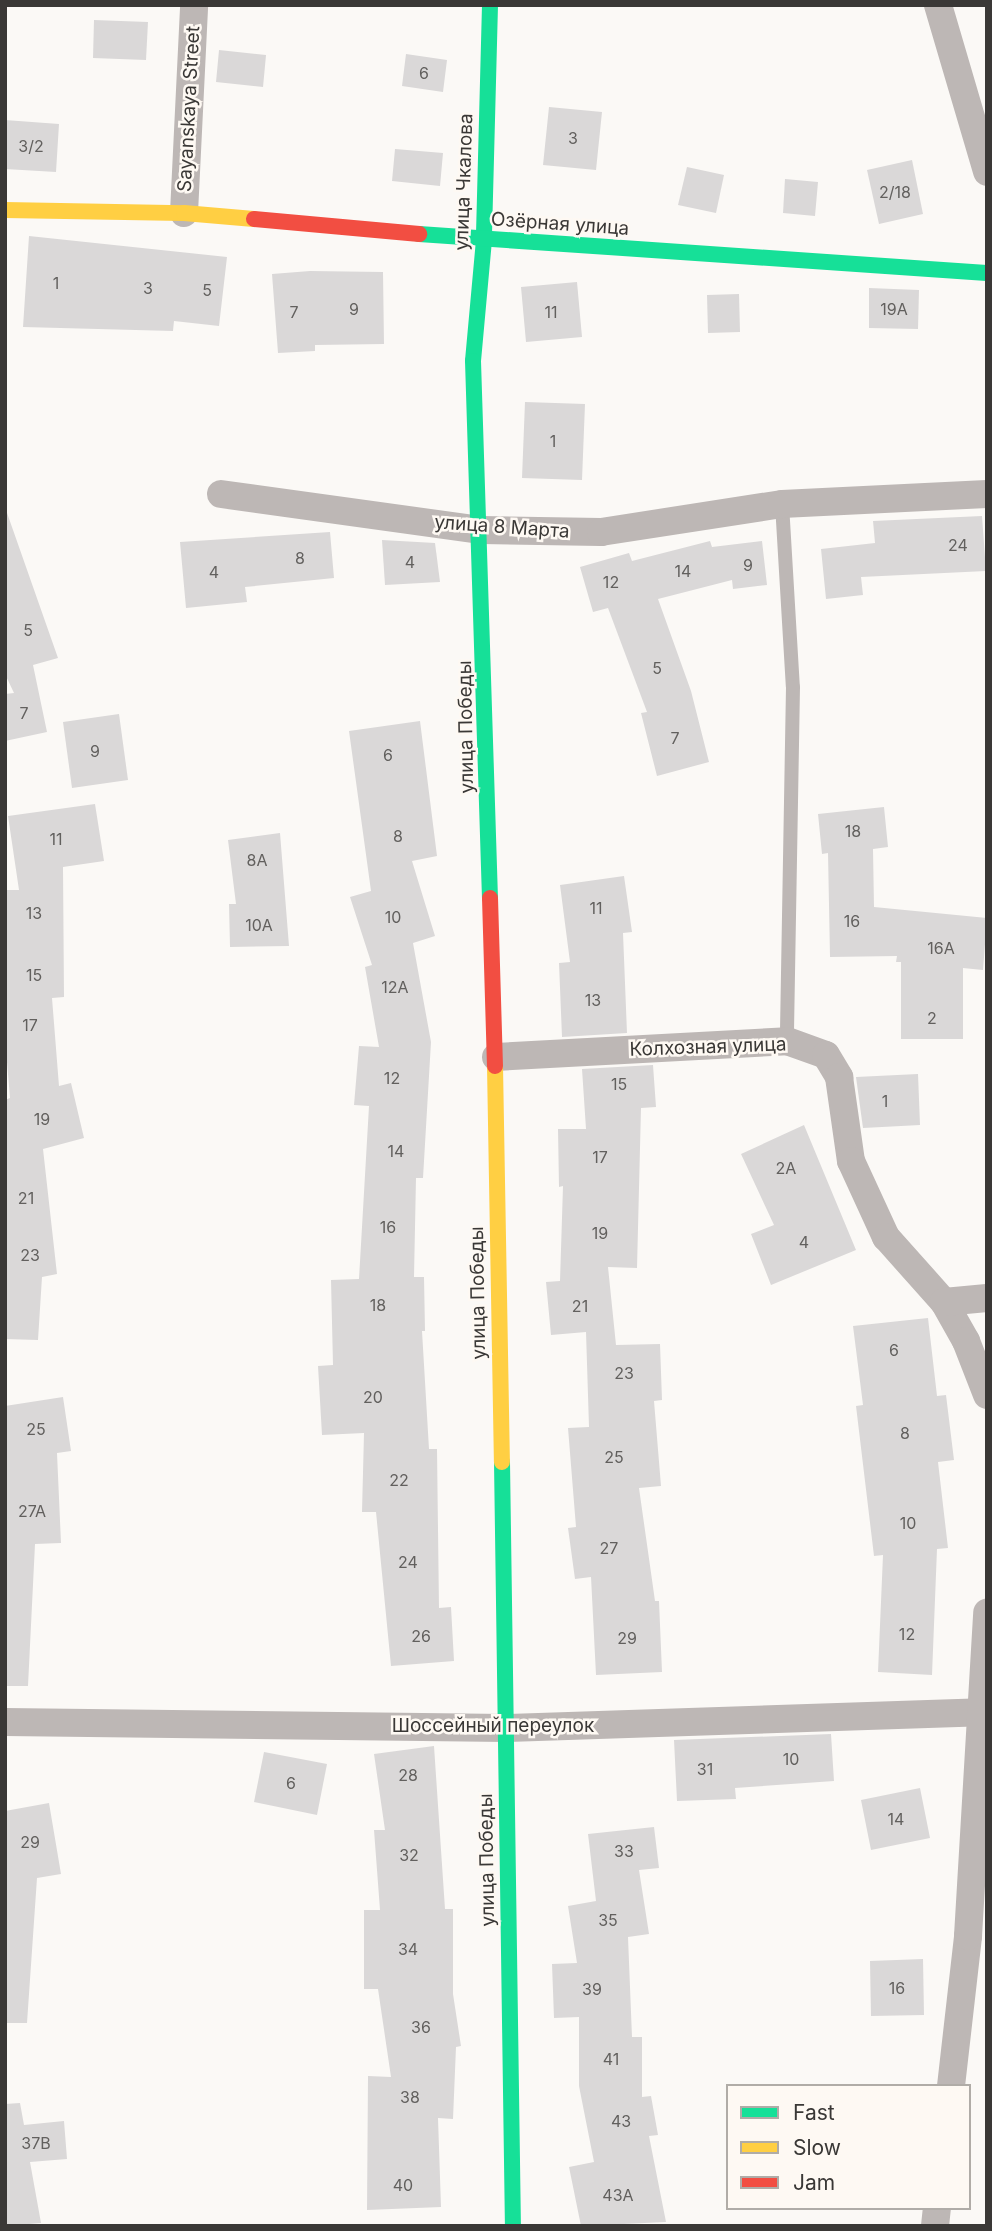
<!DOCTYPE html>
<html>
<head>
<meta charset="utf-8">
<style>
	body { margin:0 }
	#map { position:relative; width:992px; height:2231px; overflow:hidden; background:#fbf9f6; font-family:Inter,sans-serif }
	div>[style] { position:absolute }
	.building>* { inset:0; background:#dad8d8 }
	.lane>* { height:14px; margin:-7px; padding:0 7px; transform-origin:7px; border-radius:7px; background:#bdb7b5 }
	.street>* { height:28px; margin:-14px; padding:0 14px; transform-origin:14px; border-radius:14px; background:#bdb7b5 }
	.fast>* { height:16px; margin:-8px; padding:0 8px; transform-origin:8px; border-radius:8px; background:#16e098 }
	.slow>* { height:16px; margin:-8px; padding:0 8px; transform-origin:8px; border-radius:8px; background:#ffcf43 }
	.jam>* { height:16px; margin:-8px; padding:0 8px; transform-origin:8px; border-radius:8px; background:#f24e42 }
	span { translate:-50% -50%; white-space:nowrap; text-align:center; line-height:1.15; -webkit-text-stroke:5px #fef9f3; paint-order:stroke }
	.number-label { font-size:16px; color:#62605e }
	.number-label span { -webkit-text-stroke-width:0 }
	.street-label { font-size:19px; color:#3a3836 }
	.frame { position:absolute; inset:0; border:7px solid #3a3836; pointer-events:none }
	.legend { position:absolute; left:726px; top:2084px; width:245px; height:126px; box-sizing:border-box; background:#fef9f3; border:2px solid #b0aca7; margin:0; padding:9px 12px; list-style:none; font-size:21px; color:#3a3836 }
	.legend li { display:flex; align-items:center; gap:14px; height:35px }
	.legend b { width:35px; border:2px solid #b0aca7 }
</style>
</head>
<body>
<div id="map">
	<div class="building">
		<i style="clip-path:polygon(94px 20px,148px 22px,146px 60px,93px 58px)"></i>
		<i style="clip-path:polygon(219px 50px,266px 55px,263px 87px,216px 82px)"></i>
		<i style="clip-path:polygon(406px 54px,447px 60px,443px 92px,402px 86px)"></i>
		<i style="clip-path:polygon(549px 107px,602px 112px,596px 170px,543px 165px)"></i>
		<i style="clip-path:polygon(5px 120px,59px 124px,56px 172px,5px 169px)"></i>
		<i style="clip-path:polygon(395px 149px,443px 153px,440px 186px,392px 181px)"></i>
		<i style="clip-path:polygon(912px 160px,923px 214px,879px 224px,867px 170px)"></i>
		<i style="clip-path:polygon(687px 167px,724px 175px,716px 213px,678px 205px)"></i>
		<i style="clip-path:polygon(785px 179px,818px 182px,815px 216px,783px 213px)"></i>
		<i style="clip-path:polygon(29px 236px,227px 257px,219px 326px,174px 321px,173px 331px,23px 327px)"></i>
		<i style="clip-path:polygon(310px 271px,383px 272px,384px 344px,315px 345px,315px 351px,278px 353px,272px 274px)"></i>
		<i style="clip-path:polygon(577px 282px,582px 337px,526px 342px,521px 287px)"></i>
		<i style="clip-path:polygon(869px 288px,919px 290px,918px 329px,869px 328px)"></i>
		<i style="clip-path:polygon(739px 294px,740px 332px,708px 333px,707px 295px)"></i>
		<i style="clip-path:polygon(525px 402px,585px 404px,582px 480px,522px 478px)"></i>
		<i style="clip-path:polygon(6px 510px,58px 658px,33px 665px,47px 732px,5px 741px,5px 694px,14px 693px,5px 674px)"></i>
		<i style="clip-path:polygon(982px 516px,986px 571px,861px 577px,863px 595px,826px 599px,821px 549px,875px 543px,873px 521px)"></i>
		<i style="clip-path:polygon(330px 532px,334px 578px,245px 587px,247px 602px,186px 608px,180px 542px)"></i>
		<i style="clip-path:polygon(382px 540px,435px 543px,440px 582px,385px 585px)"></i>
		<i style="clip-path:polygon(710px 541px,712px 547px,762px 541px,767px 585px,733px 589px,732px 580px,658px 599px,691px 691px,709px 762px,657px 776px,641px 713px,647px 712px,608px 608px,593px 612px,580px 567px,629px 553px,632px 561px)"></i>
		<i style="clip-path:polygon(119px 714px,128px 780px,72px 788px,63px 722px)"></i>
		<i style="clip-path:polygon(420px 721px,437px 856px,412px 861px,435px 936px,413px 943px,431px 1042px,423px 1178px,416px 1178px,414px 1277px,424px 1277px,425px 1331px,422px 1331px,429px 1449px,437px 1449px,439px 1608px,451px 1607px,454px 1661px,391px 1666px,376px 1512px,362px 1512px,364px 1433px,322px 1435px,318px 1366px,333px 1365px,331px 1280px,359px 1279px,369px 1106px,354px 1105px,359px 1046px,379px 1047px,365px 967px,372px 965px,350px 897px,371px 891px,349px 731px)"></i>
		<i style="clip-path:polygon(95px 804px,104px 861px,63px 867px,64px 997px,52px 998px,59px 1086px,71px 1083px,84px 1138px,43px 1149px,57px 1274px,42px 1277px,38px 1340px,5px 1339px,5px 1100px,10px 1098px,5px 1038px,5px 890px,19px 890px,8px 816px)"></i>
		<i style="clip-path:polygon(884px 807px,888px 847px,873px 849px,874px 907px,987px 918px,983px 970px,963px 968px,963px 1039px,901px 1039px,901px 962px,896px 962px,897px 956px,830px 957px,828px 853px,822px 854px,818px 814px)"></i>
		<i style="clip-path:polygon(280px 833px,289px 946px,230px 947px,229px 904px,236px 904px,228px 840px)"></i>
		<i style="clip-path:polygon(624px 876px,632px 932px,623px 933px,627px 1033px,562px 1037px,559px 963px,570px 962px,560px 885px)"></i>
		<i style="clip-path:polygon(653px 1065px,656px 1107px,641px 1108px,637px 1268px,608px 1267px,616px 1345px,660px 1344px,662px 1400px,654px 1401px,661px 1486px,639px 1488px,655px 1601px,659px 1601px,662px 1672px,596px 1675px,591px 1577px,575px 1579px,568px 1528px,576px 1527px,568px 1428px,589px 1427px,586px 1332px,551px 1335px,546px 1282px,560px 1281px,563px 1186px,559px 1187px,558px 1129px,586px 1129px,582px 1069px)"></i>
		<i style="clip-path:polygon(918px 1074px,920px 1125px,863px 1128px,856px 1077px)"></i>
		<i style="clip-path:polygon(804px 1125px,856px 1250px,771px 1285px,751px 1234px,774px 1225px,741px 1154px)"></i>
		<i style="clip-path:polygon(928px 1318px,937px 1396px,946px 1395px,954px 1460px,938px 1462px,948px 1548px,937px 1549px,932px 1675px,878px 1672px,883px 1555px,874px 1556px,856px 1406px,863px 1405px,853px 1326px)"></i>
		<i style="clip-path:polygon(63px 1397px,71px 1451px,57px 1453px,61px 1543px,35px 1544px,28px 1686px,5px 1686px,5px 1406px)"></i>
		<i style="clip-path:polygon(831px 1734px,834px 1781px,735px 1788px,736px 1799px,677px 1801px,674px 1740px)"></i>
		<i style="clip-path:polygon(434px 1746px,445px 1909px,453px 1909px,453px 1994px,461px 2046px,456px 2047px,453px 2119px,438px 2118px,441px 2207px,367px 2210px,368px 2076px,391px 2077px,378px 1989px,364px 1989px,364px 1910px,380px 1910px,374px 1830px,385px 1830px,374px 1754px)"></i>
		<i style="clip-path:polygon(264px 1752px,327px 1764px,317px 1815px,254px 1802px)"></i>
		<i style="clip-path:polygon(920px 1788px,930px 1838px,871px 1850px,861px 1800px)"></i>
		<i style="clip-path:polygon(49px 1803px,61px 1874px,37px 1878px,27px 2023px,5px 2023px,5px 1811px)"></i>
		<i style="clip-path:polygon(654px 1827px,659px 1868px,639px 1870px,649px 1934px,628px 1937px,632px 2037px,642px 2037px,642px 2097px,651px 2096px,658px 2135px,649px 2136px,666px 2222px,581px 2226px,569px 2167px,594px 2162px,579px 2086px,579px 2017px,554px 2018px,552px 1964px,577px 1963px,568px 1906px,596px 1901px,588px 1834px)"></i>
		<i style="clip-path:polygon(923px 1959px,924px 2015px,871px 2016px,870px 1961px)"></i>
		<i style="clip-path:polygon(20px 2103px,24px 2125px,64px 2121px,67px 2159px,30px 2162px,41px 2223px,5px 2226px,5px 2104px)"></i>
	</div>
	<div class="lane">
		<i style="left:782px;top:504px;width:183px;rotate:86.6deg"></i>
		<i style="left:793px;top:687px;width:354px;rotate:91deg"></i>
	</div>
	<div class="street">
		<i style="left:938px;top:5px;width:174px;rotate:73.6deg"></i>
		<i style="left:184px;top:213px;width:208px;rotate:-87.2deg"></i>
		<i style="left:221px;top:494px;width:263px;rotate:7.9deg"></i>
		<i style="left:482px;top:530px;width:119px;rotate:1deg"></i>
		<i style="left:601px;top:532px;width:183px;rotate:-8.8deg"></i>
		<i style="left:782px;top:504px;width:205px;rotate:-2.8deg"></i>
		<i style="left:496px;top:1057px;width:291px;rotate:-3.1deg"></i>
		<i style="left:787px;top:1041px;width:41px;rotate:19.7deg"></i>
		<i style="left:826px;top:1055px;width:26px;rotate:59deg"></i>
		<i style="left:839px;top:1077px;width:85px;rotate:81.9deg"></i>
		<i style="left:851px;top:1161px;width:84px;rotate:65.3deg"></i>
		<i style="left:886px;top:1237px;width:87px;rotate:48.3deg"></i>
		<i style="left:944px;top:1302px;width:45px;rotate:60.6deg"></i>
		<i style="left:966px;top:1341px;width:58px;rotate:68.7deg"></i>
		<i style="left:944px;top:1302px;width:43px;rotate:-5.3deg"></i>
		<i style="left:5px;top:1722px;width:501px;rotate:0.69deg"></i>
		<i style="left:506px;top:1728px;width:475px;rotate:-1.9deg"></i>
		<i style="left:951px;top:2086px;width:151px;rotate:-83.5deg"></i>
		<i style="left:968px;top:1936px;width:324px;rotate:-86.6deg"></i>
		<i style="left:935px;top:2226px;width:18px;rotate:-84deg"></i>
	</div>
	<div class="fast">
		<i style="left:490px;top:5px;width:235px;rotate:91.5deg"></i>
		<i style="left:484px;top:240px;width:121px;rotate:95.2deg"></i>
		<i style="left:473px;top:361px;width:537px;rotate:88.19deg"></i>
		<i style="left:419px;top:234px;width:569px;rotate:3.93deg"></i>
		<i style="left:502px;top:1462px;width:764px;rotate:89.18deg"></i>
	</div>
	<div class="slow">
		<i style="left:5px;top:210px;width:179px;rotate:1deg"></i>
		<i style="left:184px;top:213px;width:70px;rotate:4.9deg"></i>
		<i style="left:495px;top:1066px;width:396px;rotate:89deg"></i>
	</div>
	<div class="jam">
		<i style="left:254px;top:219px;width:166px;rotate:5.2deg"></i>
		<i style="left:490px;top:898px;width:168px;rotate:88.3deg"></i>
	</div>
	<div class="number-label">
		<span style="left:424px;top:73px">6</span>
		<span style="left:573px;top:138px">3</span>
		<span style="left:31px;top:146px">3/2</span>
		<span style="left:895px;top:192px">2/18</span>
		<span style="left:56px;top:283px">1</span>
		<span style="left:148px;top:288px">3</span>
		<span style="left:207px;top:290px">5</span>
		<span style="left:354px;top:309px">9</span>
		<span style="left:894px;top:309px">19А</span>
		<span style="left:294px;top:312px">7</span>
		<span style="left:551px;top:312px">11</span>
		<span style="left:553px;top:441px">1</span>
		<span style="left:958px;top:545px">24</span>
		<span style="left:300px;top:558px">8</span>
		<span style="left:410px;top:562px">4</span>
		<span style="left:748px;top:565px">9</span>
		<span style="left:683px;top:571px">14</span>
		<span style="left:214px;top:572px">4</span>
		<span style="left:611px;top:582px">12</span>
		<span style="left:28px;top:630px">5</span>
		<span style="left:657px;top:668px">5</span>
		<span style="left:24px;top:713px">7</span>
		<span style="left:675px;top:738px">7</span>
		<span style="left:95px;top:751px">9</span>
		<span style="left:388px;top:755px">6</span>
		<span style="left:853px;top:831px">18</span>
		<span style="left:398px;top:836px">8</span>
		<span style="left:56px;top:839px">11</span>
		<span style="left:257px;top:860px">8А</span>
		<span style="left:596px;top:908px">11</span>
		<span style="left:34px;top:913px">13</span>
		<span style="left:393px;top:917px">10</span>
		<span style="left:852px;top:921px">16</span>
		<span style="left:259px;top:925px">10А</span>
		<span style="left:941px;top:948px">16А</span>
		<span style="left:34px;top:975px">15</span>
		<span style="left:395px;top:987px">12А</span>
		<span style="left:593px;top:1000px">13</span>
		<span style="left:932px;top:1018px">2</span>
		<span style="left:30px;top:1025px">17</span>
		<span style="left:392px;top:1078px">12</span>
		<span style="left:619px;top:1084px">15</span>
		<span style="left:885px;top:1101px">1</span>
		<span style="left:42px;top:1119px">19</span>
		<span style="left:396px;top:1151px">14</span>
		<span style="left:600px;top:1157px">17</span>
		<span style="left:786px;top:1168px">2А</span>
		<span style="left:26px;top:1198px">21</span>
		<span style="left:388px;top:1227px">16</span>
		<span style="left:600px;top:1233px">19</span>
		<span style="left:804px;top:1242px">4</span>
		<span style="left:30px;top:1255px">23</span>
		<span style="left:378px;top:1305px">18</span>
		<span style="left:580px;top:1306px">21</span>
		<span style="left:894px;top:1350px">6</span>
		<span style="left:624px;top:1373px">23</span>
		<span style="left:373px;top:1397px">20</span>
		<span style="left:36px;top:1429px">25</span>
		<span style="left:905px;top:1433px">8</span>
		<span style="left:614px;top:1457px">25</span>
		<span style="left:399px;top:1480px">22</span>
		<span style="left:32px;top:1511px">27А</span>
		<span style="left:908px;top:1523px">10</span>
		<span style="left:609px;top:1548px">27</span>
		<span style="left:408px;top:1562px">24</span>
		<span style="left:907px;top:1634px">12</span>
		<span style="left:421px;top:1636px">26</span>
		<span style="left:627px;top:1638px">29</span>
		<span style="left:791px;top:1759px">10</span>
		<span style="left:705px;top:1769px">31</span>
		<span style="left:408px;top:1775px">28</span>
		<span style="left:291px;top:1783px">6</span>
		<span style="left:896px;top:1819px">14</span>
		<span style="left:30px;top:1842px">29</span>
		<span style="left:624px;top:1851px">33</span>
		<span style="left:409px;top:1855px">32</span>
		<span style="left:608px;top:1920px">35</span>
		<span style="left:408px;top:1949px">34</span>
		<span style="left:897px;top:1988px">16</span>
		<span style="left:592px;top:1989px">39</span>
		<span style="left:421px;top:2027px">36</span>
		<span style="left:611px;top:2059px">41</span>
		<span style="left:410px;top:2097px">38</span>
		<span style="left:621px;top:2121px">43</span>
		<span style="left:36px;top:2143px">37В</span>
		<span style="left:403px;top:2185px">40</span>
		<span style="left:618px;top:2195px">43А</span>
	</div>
	<div class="street-label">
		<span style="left:189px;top:109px;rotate:-87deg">Sayanskaya Street</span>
		<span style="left:464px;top:182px;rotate:-88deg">улица Чкалова</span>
		<span style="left:560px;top:224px;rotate:4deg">Озёрная улица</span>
		<span style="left:502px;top:527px;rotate:4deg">улица 8 Марта</span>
		<span style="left:466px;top:727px;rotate:-91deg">улица Победы</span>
		<span style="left:708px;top:1047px;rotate:-2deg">Колхозная улица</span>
		<span style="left:478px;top:1293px;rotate:-91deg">улица Победы</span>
		<span style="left:493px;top:1726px">Шоссейный переулок</span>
		<span style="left:487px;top:1860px;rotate:-91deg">улица Победы</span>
	</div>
	<div class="frame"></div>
	<ul class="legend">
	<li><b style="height:9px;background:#16e098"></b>Fast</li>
	<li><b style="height:9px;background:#ffcf43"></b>Slow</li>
	<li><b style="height:9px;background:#f24e42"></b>Jam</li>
	</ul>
</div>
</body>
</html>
